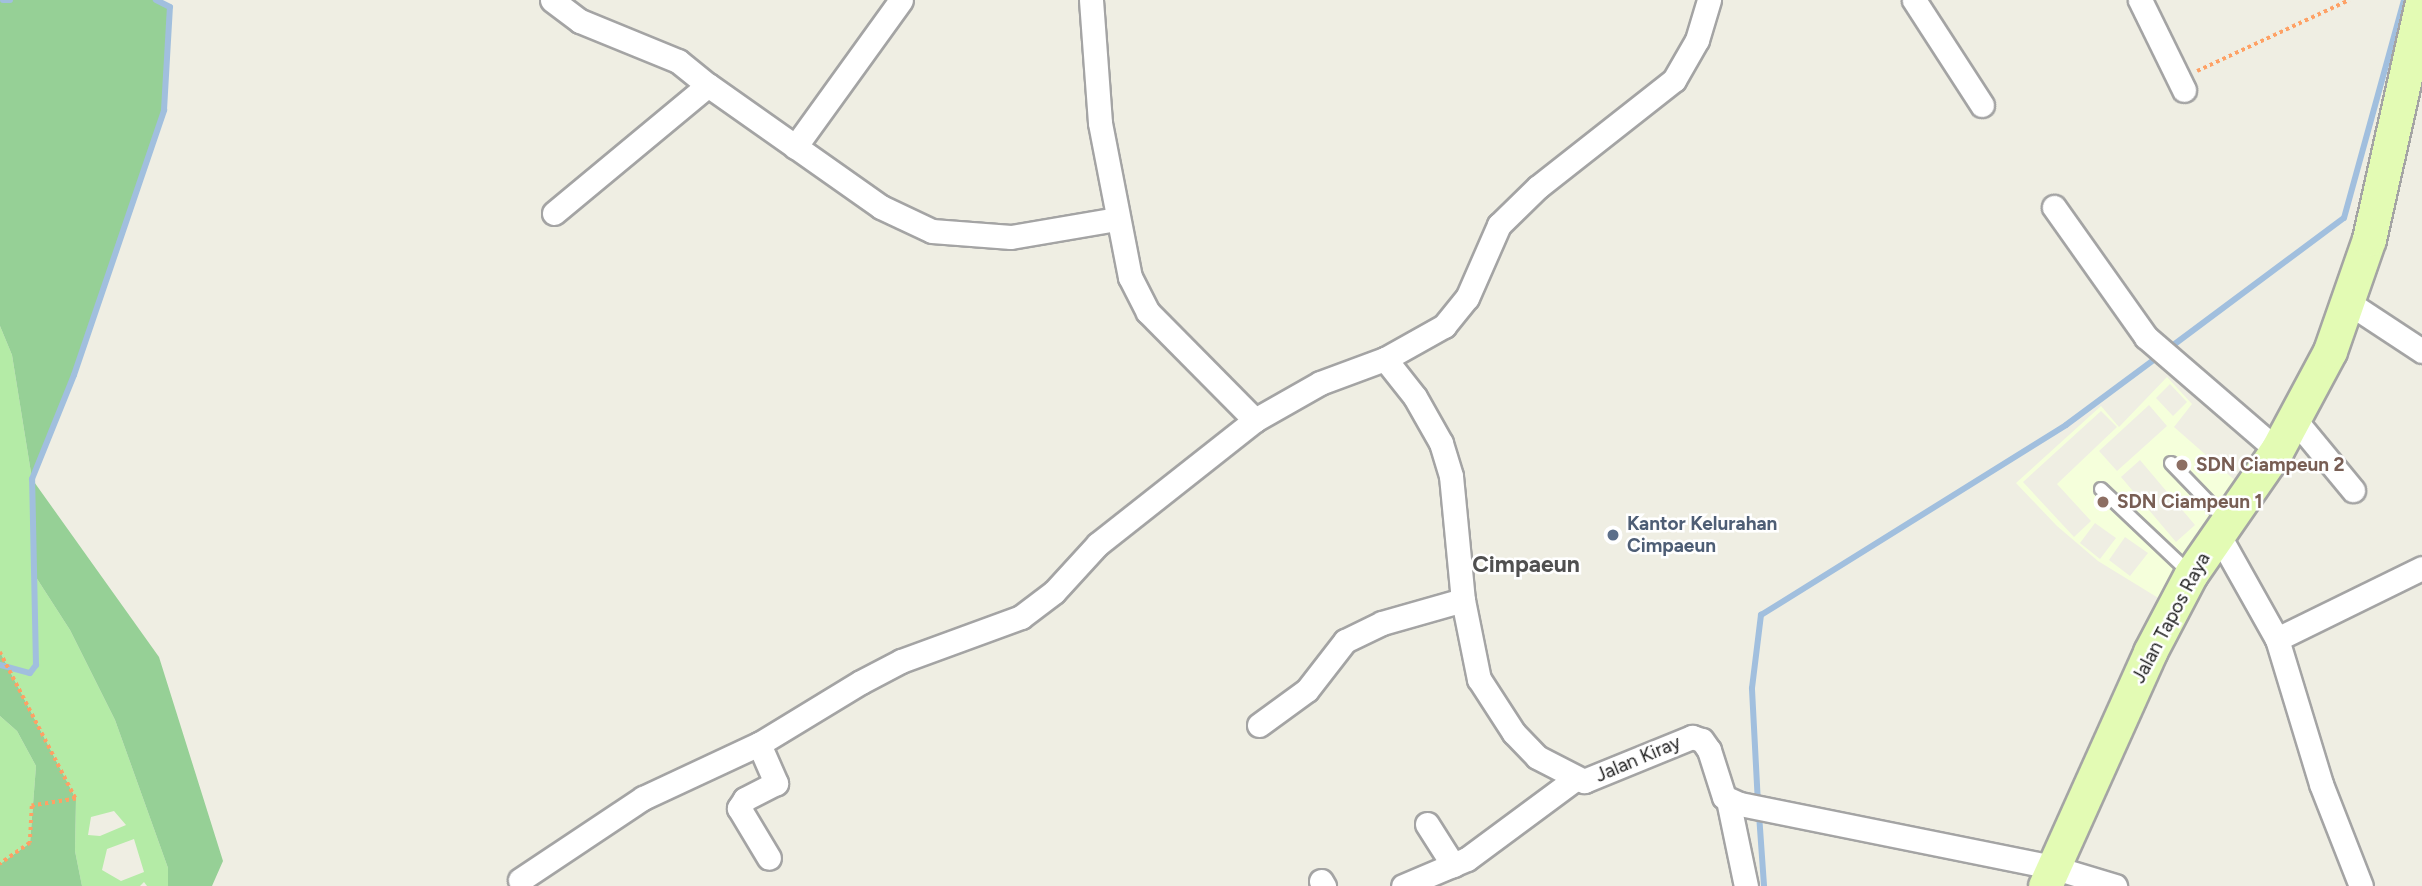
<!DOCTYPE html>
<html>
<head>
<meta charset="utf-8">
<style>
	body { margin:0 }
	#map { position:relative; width:2422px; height:886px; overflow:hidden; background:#efeee3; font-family:Figtree,sans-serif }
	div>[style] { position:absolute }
	.education>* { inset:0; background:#f5ffdb }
	.grass>* { inset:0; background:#b4eba6 }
	.forest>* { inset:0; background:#96d096 }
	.stream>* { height:6px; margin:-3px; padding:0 3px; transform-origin:3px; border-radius:3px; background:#a1bfde }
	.path>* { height:3.5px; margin-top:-1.75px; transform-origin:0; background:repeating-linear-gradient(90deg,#fea165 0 3.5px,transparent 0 7px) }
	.roads { filter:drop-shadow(2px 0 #a4a4a4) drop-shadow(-2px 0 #a4a4a4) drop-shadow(0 2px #a4a4a4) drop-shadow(0 -2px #a4a4a4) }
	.lane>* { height:12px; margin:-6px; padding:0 6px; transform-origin:6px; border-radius:6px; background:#fff }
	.street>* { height:23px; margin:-11.5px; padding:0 11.5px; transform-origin:11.5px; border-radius:11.5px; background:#fff }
	.secondary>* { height:33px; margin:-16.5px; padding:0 16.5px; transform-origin:16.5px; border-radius:16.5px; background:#e3fbb4 }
	.dots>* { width:19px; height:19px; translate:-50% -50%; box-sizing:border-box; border:4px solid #fff; border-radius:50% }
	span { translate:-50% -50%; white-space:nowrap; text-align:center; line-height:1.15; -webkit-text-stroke:5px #fff; paint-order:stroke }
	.education-label { font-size:19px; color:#785e54; font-weight:700 }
	.left { translate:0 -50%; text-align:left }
	.service-label { font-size:19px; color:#4e5e75; font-weight:700 }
	.street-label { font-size:19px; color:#1d1d1d }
	.quarter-label { font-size:23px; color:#505050; font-weight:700 }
</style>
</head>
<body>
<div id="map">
	<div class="education">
		<i style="clip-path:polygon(evenodd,2167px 377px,2192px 404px,2174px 427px,2238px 483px,2160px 599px,2098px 561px,2057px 526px,2016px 483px,2101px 406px,2119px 427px,2167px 377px,2170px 384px,2187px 402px,2173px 416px,2156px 398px,2170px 384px,2167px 377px,2149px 405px,2167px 426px,2117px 471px,2099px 451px,2149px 405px,2167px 377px,2101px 411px,2117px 427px,2057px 484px,2091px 521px,2074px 537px,2023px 482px,2101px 411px,2167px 377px,2140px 460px,2195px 525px,2176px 542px,2121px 477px,2140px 460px,2167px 377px,2095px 523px,2116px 538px,2100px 559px,2080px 543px,2095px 523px,2167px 377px,2125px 537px,2148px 553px,2130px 576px,2109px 560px,2125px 537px)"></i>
	</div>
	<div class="grass">
		<i style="clip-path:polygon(evenodd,0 326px,12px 355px,32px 479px,32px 571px,70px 630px,115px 720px,168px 868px,168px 886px,147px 886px,144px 882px,140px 886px,82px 886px,75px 851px,76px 799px,0 652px,0 326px,114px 811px,126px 825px,100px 836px,88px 835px,91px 817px,114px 811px,0 326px,134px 839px,144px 872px,121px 881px,102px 870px,107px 849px,134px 839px)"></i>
		<i style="clip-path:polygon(0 716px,17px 731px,36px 766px,30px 843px,0 864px)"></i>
	</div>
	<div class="forest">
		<i style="clip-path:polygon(0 0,156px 0,170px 7px,164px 110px,74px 375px,32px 479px,159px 657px,223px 861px,212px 886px,168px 886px,168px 868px,115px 720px,70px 630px,32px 571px,32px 479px,12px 355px,0 326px)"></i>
		<i style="clip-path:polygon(0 652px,76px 799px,75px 851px,82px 886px,0 886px,0 864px,30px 843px,36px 766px,17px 731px,0 716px)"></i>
	</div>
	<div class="stream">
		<i style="left:3px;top:0;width:7px"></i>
		<i style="left:2168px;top:349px;width:219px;rotate:-36.7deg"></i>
		<i style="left:2344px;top:218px;width:226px;rotate:-74.6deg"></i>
		<i style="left:0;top:665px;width:31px;rotate:15deg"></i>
		<i style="left:30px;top:673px;width:10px;rotate:-53deg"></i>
		<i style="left:36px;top:665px;width:186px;rotate:-91.2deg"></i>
		<i style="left:32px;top:479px;width:112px;rotate:-68deg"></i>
		<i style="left:74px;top:375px;width:280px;rotate:-71.2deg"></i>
		<i style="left:164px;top:110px;width:103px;rotate:-86.7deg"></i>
		<i style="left:170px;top:7px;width:16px;rotate:-153deg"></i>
		<i style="left:1758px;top:804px;width:116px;rotate:-93deg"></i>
		<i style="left:1752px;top:688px;width:74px;rotate:-83deg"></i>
		<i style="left:1761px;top:615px;width:359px;rotate:-31.9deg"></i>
		<i style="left:2066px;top:425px;width:116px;rotate:-36.6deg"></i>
		<i style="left:1759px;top:814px;width:72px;rotate:86deg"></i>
	</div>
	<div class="path">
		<i style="left:2197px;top:71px;width:168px;rotate:-25deg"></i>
		<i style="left:0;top:652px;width:165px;rotate:62.7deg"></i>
		<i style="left:76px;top:799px;width:45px;rotate:171deg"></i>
		<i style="left:32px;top:806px;width:37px;rotate:93deg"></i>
		<i style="left:30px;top:843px;width:37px;rotate:145deg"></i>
	</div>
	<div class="roads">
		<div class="lane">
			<i style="left:2171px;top:463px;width:81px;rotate:46deg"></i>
			<i style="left:2101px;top:489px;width:124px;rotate:43.4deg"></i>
		</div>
		<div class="street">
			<i style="left:552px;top:0;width:35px;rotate:37deg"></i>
			<i style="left:580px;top:21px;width:106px;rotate:22.2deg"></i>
			<i style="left:678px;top:61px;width:38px;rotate:39deg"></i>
			<i style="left:1091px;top:0;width:123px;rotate:85.8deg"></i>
			<i style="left:1100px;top:123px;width:157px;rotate:79deg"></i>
			<i style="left:1130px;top:277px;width:39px;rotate:63deg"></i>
			<i style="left:1148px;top:312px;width:152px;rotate:45.3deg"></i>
			<i style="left:1914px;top:0;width:125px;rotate:57.1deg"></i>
			<i style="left:2140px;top:0;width:100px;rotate:63.9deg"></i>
			<i style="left:795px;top:147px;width:181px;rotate:-54.2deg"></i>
			<i style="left:2054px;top:207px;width:159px;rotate:54.7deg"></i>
			<i style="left:2146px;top:337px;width:173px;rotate:40.8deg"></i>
			<i style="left:554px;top:213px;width:200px;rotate:-39.7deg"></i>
			<i style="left:708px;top:85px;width:212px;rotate:35.2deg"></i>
			<i style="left:881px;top:207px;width:56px;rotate:25.2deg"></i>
			<i style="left:932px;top:231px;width:79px;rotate:4.3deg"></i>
			<i style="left:1011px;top:237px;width:107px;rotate:-9.7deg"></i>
			<i style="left:2349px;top:303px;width:87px;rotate:33.3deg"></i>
			<i style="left:1385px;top:359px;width:48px;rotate:51.7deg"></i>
			<i style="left:1415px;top:397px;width:53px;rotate:60.5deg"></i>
			<i style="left:1441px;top:443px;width:34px;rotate:73deg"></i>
			<i style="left:1451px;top:476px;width:125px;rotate:84.5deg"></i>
			<i style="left:1463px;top:600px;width:81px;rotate:78.6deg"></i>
			<i style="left:1479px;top:679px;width:64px;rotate:57.1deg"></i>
			<i style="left:1514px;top:733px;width:33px;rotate:46deg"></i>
			<i style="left:1537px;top:757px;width:53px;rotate:27.1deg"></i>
			<i style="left:1584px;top:781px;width:117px;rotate:-22.2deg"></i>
			<i style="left:1692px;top:737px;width:10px;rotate:17deg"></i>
			<i style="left:1702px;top:740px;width:12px;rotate:55deg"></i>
			<i style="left:1709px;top:750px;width:49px;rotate:72.3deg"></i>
			<i style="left:1724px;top:797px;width:17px;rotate:24deg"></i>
			<i style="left:1740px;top:804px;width:318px;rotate:11.4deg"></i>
			<i style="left:2052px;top:867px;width:66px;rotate:16.8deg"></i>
			<i style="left:2295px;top:420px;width:91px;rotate:50.4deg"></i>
			<i style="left:2218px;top:534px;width:120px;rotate:60.7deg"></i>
			<i style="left:2277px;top:639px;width:152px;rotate:73.1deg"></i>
			<i style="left:2321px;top:784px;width:110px;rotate:68.6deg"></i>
			<i style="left:2277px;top:639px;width:161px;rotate:-26.1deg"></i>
			<i style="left:1259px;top:725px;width:59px;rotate:-36.1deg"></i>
			<i style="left:1307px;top:690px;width:62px;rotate:-52.2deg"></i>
			<i style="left:1345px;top:641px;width:41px;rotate:-25.9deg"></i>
			<i style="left:1382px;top:623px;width:84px;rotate:-15.9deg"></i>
			<i style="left:759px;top:744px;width:43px;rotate:66.4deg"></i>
			<i style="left:776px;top:783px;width:35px;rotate:153deg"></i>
			<i style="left:745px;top:799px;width:11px;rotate:124deg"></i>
			<i style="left:739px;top:808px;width:58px;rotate:59deg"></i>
			<i style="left:1728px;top:800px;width:88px;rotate:78.2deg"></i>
			<i style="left:1427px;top:824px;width:49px;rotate:57.6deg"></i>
			<i style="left:520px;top:880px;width:148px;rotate:-33.7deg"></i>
			<i style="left:643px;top:798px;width:128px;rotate:-25deg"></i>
			<i style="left:759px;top:744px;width:119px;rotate:-31.3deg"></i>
			<i style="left:861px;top:682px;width:45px;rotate:-27.7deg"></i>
			<i style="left:901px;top:661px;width:128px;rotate:-20.1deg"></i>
			<i style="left:1021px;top:617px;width:41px;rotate:-37.1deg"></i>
			<i style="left:1054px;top:592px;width:65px;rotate:-47.5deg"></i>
			<i style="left:1098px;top:544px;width:200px;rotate:-38.3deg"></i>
			<i style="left:1255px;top:420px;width:75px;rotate:-29.6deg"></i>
			<i style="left:1320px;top:383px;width:69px;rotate:-20.3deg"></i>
			<i style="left:1385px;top:359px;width:68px;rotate:-29.2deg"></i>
			<i style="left:1444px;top:326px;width:36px;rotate:-51deg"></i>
			<i style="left:1467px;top:298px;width:80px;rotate:-66.3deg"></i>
			<i style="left:1499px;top:225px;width:54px;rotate:-44.3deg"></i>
			<i style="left:1538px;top:187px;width:173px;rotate:-38.2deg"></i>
			<i style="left:1674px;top:80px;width:46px;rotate:-60.1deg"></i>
			<i style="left:1697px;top:40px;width:42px;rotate:-73.3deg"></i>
			<i style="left:1321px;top:881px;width:6px;rotate:59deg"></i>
			<i style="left:1403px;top:886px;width:69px;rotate:-22.9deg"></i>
			<i style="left:1467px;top:859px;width:134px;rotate:-36.5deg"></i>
		</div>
		<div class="secondary">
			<i style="left:2045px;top:886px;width:256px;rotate:-65.8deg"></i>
			<i style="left:2150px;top:652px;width:88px;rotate:-62.3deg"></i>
			<i style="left:2191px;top:574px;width:151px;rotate:-55.3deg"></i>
			<i style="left:2277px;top:450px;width:112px;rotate:-61.8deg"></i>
			<i style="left:2330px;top:351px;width:119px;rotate:-70.8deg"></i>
			<i style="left:2369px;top:239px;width:244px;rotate:-77.4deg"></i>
		</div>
	</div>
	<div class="dots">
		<i style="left:2182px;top:465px;background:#8d6e63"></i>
		<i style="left:2103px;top:502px;background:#8d6e63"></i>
		<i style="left:1613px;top:535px;background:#5c6f8a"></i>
	</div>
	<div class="education-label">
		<span class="left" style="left:2196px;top:465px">SDN Ciampeun 2</span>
		<span class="left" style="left:2117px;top:502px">SDN Ciampeun 1</span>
	</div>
	<div class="service-label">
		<span class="left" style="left:1627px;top:535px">Kantor Kelurahan<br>Cimpaeun</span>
	</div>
	<div class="street-label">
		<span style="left:2171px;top:618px;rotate:-62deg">Jalan Tapos Raya</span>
		<span style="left:1638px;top:759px;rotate:-23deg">Jalan Kiray</span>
	</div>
	<div class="quarter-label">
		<span style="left:1526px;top:564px">Cimpaeun</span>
	</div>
</div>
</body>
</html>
